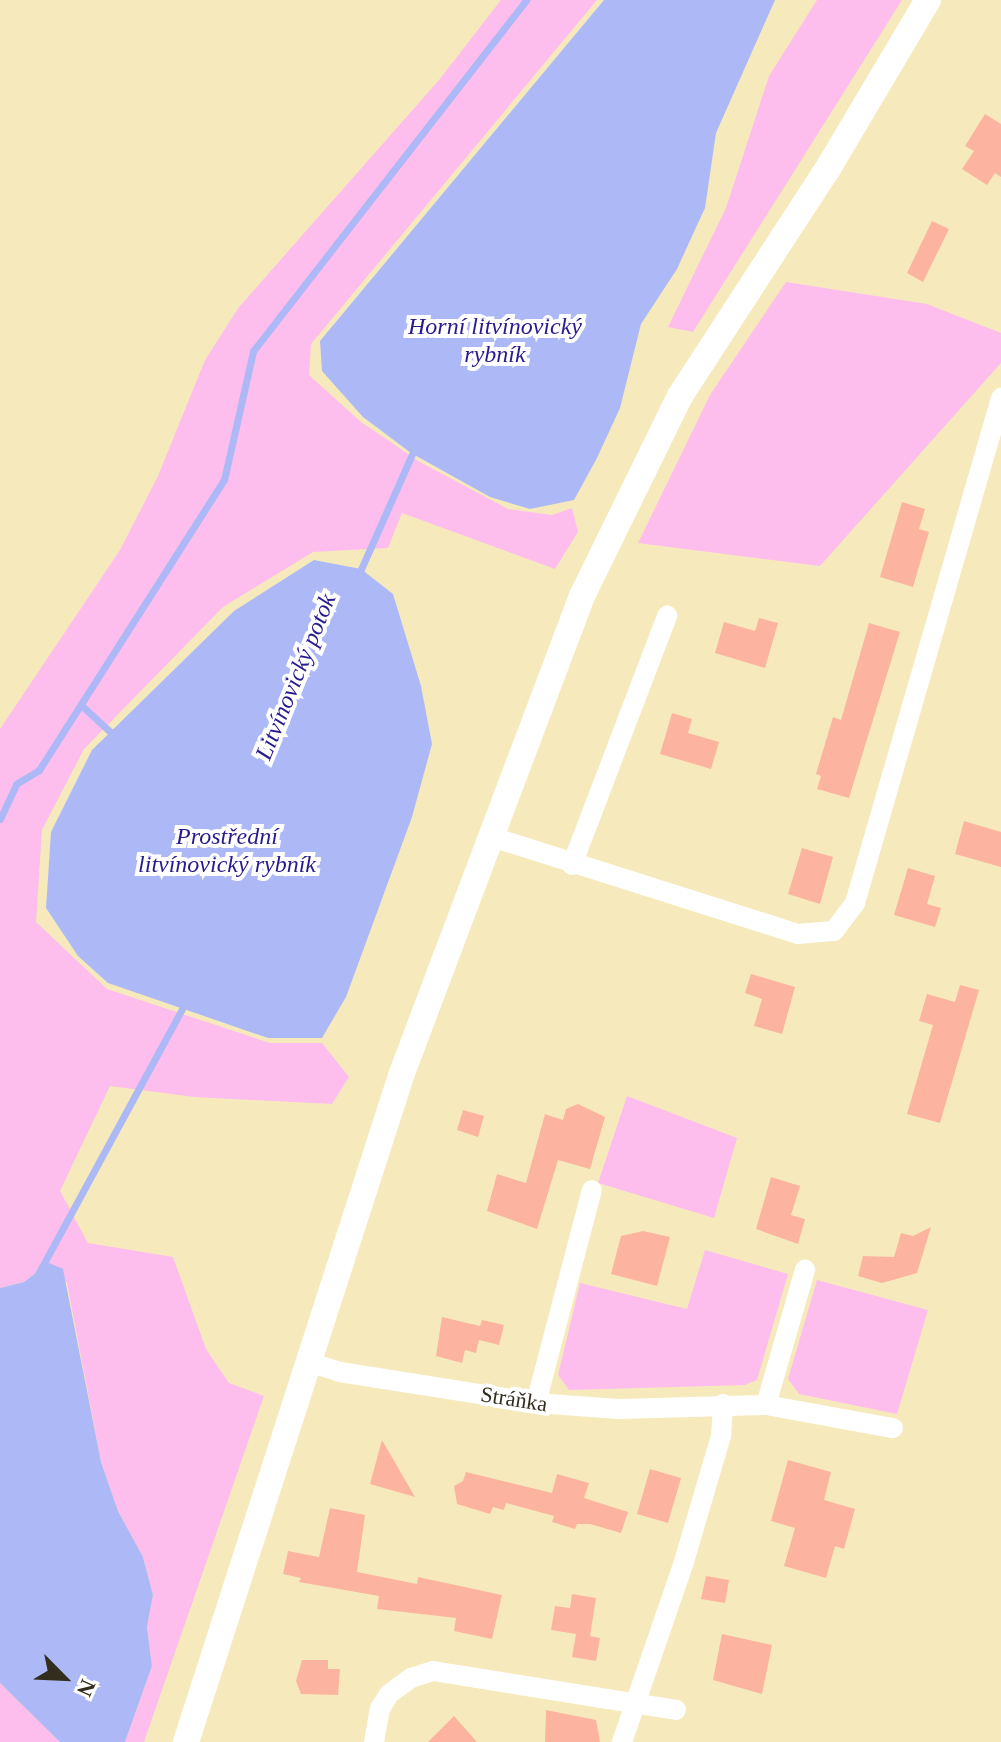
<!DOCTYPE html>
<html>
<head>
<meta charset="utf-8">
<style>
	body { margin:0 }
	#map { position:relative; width:1001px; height:1742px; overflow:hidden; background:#f6eabd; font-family:Georgia,serif }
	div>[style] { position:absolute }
	.green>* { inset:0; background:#fdbeed }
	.water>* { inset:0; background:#adb9f6 }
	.stream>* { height:7px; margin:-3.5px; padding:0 3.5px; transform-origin:3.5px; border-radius:3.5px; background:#adb9f6 }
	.building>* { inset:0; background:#fcb4a1 }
	.street>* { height:20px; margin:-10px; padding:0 10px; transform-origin:10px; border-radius:10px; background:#fff }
	.secondary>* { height:26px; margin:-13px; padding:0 13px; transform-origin:13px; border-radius:13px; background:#fff }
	span { translate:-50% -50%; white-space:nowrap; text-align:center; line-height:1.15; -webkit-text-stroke:8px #fff; paint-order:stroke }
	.street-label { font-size:22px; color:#322d1c }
	.water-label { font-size:24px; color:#271b8f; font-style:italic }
	.north { position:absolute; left:24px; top:1638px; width:80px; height:80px; -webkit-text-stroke:6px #fff; paint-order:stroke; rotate:114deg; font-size:22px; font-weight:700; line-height:32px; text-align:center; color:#322d1c }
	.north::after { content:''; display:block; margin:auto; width:28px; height:36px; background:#322d1c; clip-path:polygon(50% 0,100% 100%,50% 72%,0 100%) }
</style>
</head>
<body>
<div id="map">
	<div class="green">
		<i style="clip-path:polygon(501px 0,597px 0,311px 344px,309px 375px,361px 422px,420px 462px,508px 509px,552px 515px,572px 508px,578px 532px,555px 569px,402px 513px,388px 548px,313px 552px,223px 607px,84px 749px,42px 830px,36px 922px,107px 989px,270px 1043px,322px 1043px,349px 1077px,332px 1104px,194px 1097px,110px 1086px,60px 1191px,88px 1243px,173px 1257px,206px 1349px,229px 1383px,264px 1396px,144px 1742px,125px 1742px,152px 1666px,147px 1627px,153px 1595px,143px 1557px,118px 1511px,101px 1462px,67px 1283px,49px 1263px,24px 1282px,0 1288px,0 729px,120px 550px,158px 476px,205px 360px,239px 307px,439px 80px)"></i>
		<i style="clip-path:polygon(817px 0,902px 0,693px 332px,668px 327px,726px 208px,769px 76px)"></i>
		<i style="clip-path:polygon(786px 282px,927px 304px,1001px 333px,1001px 363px,820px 566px,638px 543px,710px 395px)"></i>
		<i style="clip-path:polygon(627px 1096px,737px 1138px,714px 1218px,598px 1183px)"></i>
		<i style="clip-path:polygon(705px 1250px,788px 1274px,757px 1380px,745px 1385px,569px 1390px,558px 1375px,580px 1283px,687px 1309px)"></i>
		<i style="clip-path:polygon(817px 1280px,928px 1310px,897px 1414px,799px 1394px,788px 1379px)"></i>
		<i style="clip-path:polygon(0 1683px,56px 1738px,60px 1742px,0 1742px)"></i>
	</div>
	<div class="water">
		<i style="clip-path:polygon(604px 0,775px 0,716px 133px,705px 208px,677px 269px,641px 324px,620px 408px,597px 458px,574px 500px,530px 509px,490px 497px,411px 453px,363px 417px,322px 371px,320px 341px)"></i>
		<i style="clip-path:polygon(314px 560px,361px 569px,393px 594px,421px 686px,432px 744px,412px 817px,346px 997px,322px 1038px,268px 1038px,108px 983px,78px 956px,46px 908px,51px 832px,92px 750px,234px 611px)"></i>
		<i style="clip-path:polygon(49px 1263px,63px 1269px,101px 1462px,118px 1511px,143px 1557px,153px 1595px,147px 1627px,152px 1666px,125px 1742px,60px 1742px,0 1683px,0 1288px,24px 1282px)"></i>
	</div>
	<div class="stream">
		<i style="left:358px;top:576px;width:143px;rotate:-66.1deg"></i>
		<i style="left:81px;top:705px;width:50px;rotate:42.6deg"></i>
		<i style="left:0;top:819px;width:38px;rotate:-65deg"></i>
		<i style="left:16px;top:784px;width:27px;rotate:-31deg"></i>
		<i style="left:39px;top:770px;width:344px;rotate:-57.5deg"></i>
		<i style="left:224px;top:480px;width:132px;rotate:-77.3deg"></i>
		<i style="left:253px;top:351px;width:445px;rotate:-52.1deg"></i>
		<i style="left:37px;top:1276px;width:311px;rotate:-61.5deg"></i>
	</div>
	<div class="building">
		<i style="clip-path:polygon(985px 114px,1001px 124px,1001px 177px,995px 173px,987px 185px,962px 169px,974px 151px,965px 146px)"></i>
		<i style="clip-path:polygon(932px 221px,949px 229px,923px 282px,907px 273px)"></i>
		<i style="clip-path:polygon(902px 502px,925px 509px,919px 529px,929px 532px,913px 587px,880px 577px)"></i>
		<i style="clip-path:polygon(759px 618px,778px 623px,765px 668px,715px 653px,724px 622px,755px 631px)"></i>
		<i style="clip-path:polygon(869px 623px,900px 632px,849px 798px,817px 789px,821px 776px,816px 774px,833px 717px,841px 720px)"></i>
		<i style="clip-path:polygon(672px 713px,692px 719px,688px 733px,719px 742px,711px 769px,660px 754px)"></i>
		<i style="clip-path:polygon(964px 821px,1001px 832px,1001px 867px,955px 854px)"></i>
		<i style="clip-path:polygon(802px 848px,833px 857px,820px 904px,788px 894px)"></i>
		<i style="clip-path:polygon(908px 868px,935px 876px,927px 904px,941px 908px,935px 927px,894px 915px)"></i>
		<i style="clip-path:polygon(751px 974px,795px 987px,782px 1034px,754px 1026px,762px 999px,745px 993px)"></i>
		<i style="clip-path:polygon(960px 985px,979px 990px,940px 1123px,907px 1114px,933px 1025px,919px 1021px,927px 994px,955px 1002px)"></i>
		<i style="clip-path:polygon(578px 1104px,605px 1117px,590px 1169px,558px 1160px,537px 1229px,487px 1211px,497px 1174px,526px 1183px,545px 1114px,563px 1120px,566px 1109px)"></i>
		<i style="clip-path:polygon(463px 1110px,484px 1116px,478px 1137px,457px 1130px)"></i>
		<i style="clip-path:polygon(771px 1177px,800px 1186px,791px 1215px,805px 1219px,798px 1244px,756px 1229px)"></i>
		<i style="clip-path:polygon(931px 1227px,917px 1273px,882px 1283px,858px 1276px,863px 1256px,894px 1257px,901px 1233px,913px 1236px)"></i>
		<i style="clip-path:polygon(643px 1231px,670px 1237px,657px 1286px,611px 1274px,621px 1236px)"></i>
		<i style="clip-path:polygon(442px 1317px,480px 1326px,482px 1320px,504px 1325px,499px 1345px,479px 1340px,476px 1353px,465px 1350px,462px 1363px,436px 1356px)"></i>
		<i style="clip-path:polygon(382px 1440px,415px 1497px,370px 1484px)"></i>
		<i style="clip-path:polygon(788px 1460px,831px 1472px,824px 1500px,855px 1509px,844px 1549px,835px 1546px,826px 1578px,784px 1566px,795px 1528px,771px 1521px)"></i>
		<i style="clip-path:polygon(650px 1469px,681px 1478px,668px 1523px,637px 1514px)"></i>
		<i style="clip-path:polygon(466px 1472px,552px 1493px,557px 1474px,589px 1483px,584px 1498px,628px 1512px,621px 1533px,590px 1524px,577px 1524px,575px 1529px,552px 1522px,554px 1516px,506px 1503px,504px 1510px,493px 1507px,490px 1514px,457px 1504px,454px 1486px,463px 1481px)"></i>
		<i style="clip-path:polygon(330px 1508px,365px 1515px,357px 1572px,417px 1584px,418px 1577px,502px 1595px,492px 1639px,454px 1631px,456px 1618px,377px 1609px,379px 1596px,299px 1582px,301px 1578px,283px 1574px,288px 1551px,319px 1557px)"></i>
		<i style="clip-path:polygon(706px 1576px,729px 1580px,725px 1603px,701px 1599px)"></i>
		<i style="clip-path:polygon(572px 1594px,596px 1598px,590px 1636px,600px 1638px,596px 1661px,572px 1657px,576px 1634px,551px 1630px,555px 1606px,570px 1608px)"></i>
		<i style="clip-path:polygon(722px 1634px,772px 1645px,762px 1694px,713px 1680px)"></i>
		<i style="clip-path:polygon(302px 1660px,328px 1660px,328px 1669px,340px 1669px,338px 1695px,301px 1694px,296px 1681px)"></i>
		<i style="clip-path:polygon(546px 1710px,596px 1720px,600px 1742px,545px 1742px)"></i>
		<i style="clip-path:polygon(454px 1716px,477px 1742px,428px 1742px)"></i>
	</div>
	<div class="street">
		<i style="left:489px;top:836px;width:324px;rotate:17.6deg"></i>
		<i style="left:798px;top:934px;width:36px;rotate:-5deg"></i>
		<i style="left:834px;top:931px;width:35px;rotate:-53deg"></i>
		<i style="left:855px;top:903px;width:526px;rotate:-73.87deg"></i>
		<i style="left:572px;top:865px;width:267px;rotate:-69.1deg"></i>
		<i style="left:308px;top:1362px;width:34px;rotate:17deg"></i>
		<i style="left:340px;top:1372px;width:198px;rotate:9deg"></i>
		<i style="left:536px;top:1403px;width:83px;rotate:4.1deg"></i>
		<i style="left:619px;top:1409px;width:147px;rotate:-1.6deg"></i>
		<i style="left:766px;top:1405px;width:129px;rotate:10.3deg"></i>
		<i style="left:536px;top:1403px;width:220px;rotate:-75.3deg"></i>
		<i style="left:766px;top:1405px;width:141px;rotate:-73.9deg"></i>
		<i style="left:374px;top:1742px;width:34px;rotate:-80deg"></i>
		<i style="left:380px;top:1709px;width:17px;rotate:-59deg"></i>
		<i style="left:389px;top:1694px;width:27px;rotate:-36deg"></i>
		<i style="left:411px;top:1678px;width:23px;rotate:-18deg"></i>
		<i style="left:433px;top:1671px;width:246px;rotate:9.1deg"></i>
		<i style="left:622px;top:1742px;width:187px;rotate:-71deg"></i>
		<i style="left:683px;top:1565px;width:134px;rotate:-73.6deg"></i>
		<i style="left:721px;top:1436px;width:32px;rotate:-86deg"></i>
	</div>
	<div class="secondary">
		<i style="left:186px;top:1742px;width:703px;rotate:-72.11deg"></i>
		<i style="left:402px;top:1073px;width:510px;rotate:-69.33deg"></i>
		<i style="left:582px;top:596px;width:223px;rotate:-63.9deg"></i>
		<i style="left:680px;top:396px;width:270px;rotate:-57deg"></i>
		<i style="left:827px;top:170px;width:198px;rotate:-59.3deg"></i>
	</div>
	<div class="street-label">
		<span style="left:514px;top:1399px;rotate:9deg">Stráňka</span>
	</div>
	<div class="water-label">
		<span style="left:495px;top:341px">Horní litvínovický<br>rybník</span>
		<span style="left:296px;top:677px;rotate:-68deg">Litvínovický potok</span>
		<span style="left:227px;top:851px">Prostřední<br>litvínovický rybník</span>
	</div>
	<div class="north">N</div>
</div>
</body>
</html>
